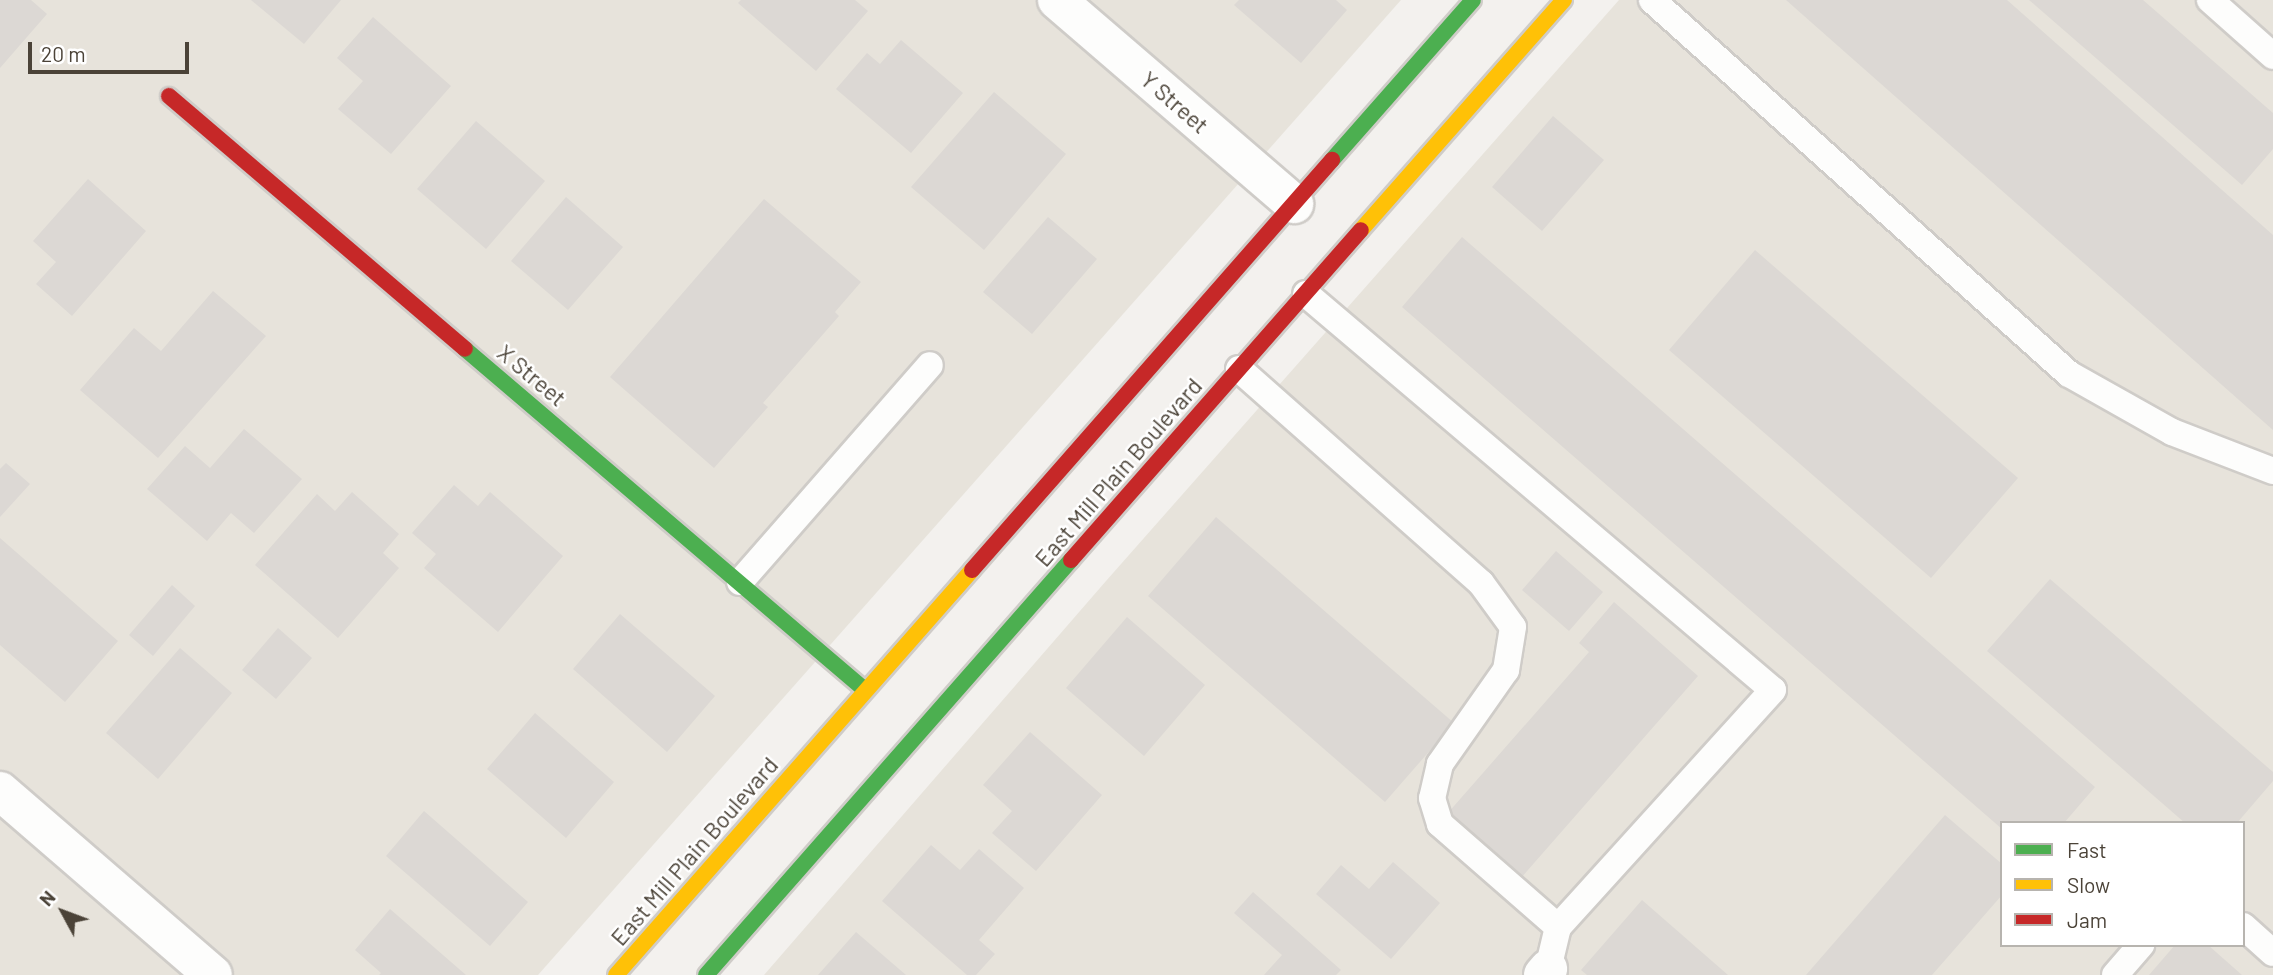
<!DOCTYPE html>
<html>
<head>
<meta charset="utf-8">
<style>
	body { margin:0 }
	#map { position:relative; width:2273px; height:975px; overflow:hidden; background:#f3f1ee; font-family:Barlow,sans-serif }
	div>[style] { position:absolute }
	.residential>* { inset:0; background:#e7e3db }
	.building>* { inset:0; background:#dcd8d4 }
	.roads { filter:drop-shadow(2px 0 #cfccc8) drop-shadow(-2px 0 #cfccc8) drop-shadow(0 2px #cfccc8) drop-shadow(0 -2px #cfccc8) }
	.lane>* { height:26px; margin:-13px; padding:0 13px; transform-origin:13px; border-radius:13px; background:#fdfdfc }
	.street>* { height:38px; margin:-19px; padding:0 19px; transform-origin:19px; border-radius:19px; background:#fdfdfc }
	.fast>* { height:16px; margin:-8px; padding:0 8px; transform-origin:8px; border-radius:8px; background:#4caf50 }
	.slow>* { height:16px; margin:-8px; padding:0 8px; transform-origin:8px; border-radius:8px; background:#ffc107 }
	.jam>* { height:16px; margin:-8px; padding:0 8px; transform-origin:8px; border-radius:8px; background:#c62828 }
	span { translate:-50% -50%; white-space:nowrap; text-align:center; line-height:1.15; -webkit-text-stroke:5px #fff; paint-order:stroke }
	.street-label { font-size:23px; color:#4b4338 }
	.legend { position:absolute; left:2000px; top:821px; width:245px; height:126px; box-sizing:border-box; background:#fff; border:2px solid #b7b4af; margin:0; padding:9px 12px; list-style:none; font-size:21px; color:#4b4338 }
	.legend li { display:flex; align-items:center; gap:14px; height:35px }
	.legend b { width:35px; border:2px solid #b7b4af }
	.north { position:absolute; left:28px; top:877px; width:70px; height:70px; -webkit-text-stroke:5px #fff; paint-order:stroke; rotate:311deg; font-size:19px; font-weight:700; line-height:28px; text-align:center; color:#4b4338 }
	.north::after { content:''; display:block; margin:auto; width:24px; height:32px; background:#4b4338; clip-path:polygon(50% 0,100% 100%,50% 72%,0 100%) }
	.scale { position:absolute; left:28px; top:42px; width:161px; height:32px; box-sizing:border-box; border:4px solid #4b4338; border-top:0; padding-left:9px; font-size:21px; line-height:24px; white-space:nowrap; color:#4b4338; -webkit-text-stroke:5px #fff; paint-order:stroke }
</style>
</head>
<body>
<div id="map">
	<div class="residential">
		<i style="clip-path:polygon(0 0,1401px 0,538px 975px,0 975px)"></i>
		<i style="clip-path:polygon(evenodd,1619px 0,2273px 0,2273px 975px,764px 975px,1106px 581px,1619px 0,2002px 823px,2243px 823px,2243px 945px,2002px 945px,2002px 823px)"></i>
	</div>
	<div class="building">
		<i style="clip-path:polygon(0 0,31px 0,47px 14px,0 68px)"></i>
		<i style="clip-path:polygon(251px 0,341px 0,304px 44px)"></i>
		<i style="clip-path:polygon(741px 0,855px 0,868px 11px,816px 71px,738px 3px)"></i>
		<i style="clip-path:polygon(1239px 0,1336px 0,1347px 10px,1301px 63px,1234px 5px)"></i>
		<i style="clip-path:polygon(1786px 0,2007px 0,2273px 235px,2273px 430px)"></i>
		<i style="clip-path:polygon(2029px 0,2143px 0,2273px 113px,2273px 149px,2242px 185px)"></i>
		<i style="clip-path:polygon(373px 17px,451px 86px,391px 154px,338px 109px,363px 81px,337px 58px)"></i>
		<i style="clip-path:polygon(901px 40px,963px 93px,911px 153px,836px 89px,867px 53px,880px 64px)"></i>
		<i style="clip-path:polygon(994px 92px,1066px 154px,984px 250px,911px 187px)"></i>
		<i style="clip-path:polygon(1553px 116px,1604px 160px,1542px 231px,1492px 187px)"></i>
		<i style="clip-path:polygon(476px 121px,545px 181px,486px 249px,417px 189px)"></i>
		<i style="clip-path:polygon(88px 179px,146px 231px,72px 316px,36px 284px,56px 262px,33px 241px)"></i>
		<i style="clip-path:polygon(566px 197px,623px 247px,568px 310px,511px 261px)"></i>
		<i style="clip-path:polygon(764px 199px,861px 282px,835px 312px,839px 316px,763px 403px,768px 407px,714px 468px,610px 377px)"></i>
		<i style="clip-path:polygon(1048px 217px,1097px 259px,1032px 334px,983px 292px)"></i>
		<i style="clip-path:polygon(1462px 237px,2095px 787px,2064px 823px,2002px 823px,2002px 829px,1402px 307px)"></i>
		<i style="clip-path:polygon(1755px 250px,2018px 478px,1931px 578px,1669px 350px)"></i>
		<i style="clip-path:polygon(213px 291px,266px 336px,158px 458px,80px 390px,134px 328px,161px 351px)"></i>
		<i style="clip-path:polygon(244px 429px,302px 479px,254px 533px,231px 513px,207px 541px,147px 489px,185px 446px,210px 468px)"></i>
		<i style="clip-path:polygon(6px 463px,30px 484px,0 517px,0 469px)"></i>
		<i style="clip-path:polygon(454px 485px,478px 506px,490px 492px,563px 556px,498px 632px,424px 568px,436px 554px,412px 533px)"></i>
		<i style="clip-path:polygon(352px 492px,399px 534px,383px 553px,399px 568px,338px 638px,255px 565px,317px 494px,335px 511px)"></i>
		<i style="clip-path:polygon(1216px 517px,1454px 723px,1385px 802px,1148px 596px)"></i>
		<i style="clip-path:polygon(0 538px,118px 641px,65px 702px,0 645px)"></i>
		<i style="clip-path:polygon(1556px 551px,1603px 592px,1569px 631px,1522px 590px)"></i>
		<i style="clip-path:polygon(2050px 579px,2273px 772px,2273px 781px,2237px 823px,2185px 823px,1987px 651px)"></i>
		<i style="clip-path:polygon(172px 585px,195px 606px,153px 656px,129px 635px)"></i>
		<i style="clip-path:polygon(1614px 602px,1698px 676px,1521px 878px,1447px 814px,1589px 652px,1579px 643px)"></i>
		<i style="clip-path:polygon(620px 614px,715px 696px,667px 752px,573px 669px)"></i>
		<i style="clip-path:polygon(1127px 617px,1205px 685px,1144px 756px,1066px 688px)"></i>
		<i style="clip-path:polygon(278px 628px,312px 658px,276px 699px,242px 670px)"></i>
		<i style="clip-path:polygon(180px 648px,232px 693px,158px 779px,106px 733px)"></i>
		<i style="clip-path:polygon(535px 713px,614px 782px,566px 838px,487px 769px)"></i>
		<i style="clip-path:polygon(1030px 732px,1102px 795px,1036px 871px,992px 833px,1012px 811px,983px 785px)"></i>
		<i style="clip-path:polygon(424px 811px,528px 902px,490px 946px,386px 856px)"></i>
		<i style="clip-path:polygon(1945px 815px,2002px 864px,2002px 895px,1932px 975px,1806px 975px)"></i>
		<i style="clip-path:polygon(931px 845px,960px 870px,979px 849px,1024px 888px,979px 940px,995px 954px,976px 975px,967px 975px,882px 901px)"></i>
		<i style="clip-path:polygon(1393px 862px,1440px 903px,1391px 959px,1316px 894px,1341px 865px,1369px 889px)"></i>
		<i style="clip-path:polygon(1253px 892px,1341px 970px,1336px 975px,1264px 975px,1282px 955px,1234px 913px)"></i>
		<i style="clip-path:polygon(1642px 900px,1728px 975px,1587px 975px,1581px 970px)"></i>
		<i style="clip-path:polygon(390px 909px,466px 975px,379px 975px,381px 973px,355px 950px)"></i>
		<i style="clip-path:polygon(856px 932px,906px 975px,818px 975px)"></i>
		<i style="clip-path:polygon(2175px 945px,2208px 945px,2242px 975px,2149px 975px)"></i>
	</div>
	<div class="roads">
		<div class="lane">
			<i style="left:1652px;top:0;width:560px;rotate:41.89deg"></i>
			<i style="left:2069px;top:374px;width:118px;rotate:29.4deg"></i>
			<i style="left:2172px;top:432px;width:108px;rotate:21.1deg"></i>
			<i style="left:2210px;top:0;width:84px;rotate:41.6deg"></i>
			<i style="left:1306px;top:294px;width:612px;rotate:40.3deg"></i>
			<i style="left:1773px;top:690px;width:320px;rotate:132.2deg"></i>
			<i style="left:1558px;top:927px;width:43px;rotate:103.4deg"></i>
			<i style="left:1239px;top:369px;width:323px;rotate:41.5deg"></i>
			<i style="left:1481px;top:583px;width:54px;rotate:54deg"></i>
			<i style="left:1513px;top:627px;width:44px;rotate:99.2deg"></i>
			<i style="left:1506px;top:670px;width:115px;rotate:125.1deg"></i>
			<i style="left:1440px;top:764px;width:35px;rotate:103deg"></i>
			<i style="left:1432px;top:798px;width:27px;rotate:73deg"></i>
			<i style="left:1440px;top:824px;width:157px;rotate:41.1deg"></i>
			<i style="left:740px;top:582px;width:288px;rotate:-48.8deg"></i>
			<i style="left:2243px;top:926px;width:40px;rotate:42deg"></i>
			<i style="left:2115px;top:975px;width:40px;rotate:-49deg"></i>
		</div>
		<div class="street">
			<i style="left:1057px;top:0;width:313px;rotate:40.7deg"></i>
			<i style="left:0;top:791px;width:281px;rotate:40.8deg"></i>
			<i style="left:1543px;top:975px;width:8px;rotate:-50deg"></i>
		</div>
		<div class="fast">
			<i style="left:1332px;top:160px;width:213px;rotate:-48.6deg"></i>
			<i style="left:465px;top:349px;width:526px;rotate:40.45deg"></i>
			<i style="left:706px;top:975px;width:553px;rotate:-48.67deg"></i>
		</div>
		<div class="slow">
			<i style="left:1361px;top:230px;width:307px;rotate:-48.6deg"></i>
			<i style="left:616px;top:975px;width:539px;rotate:-48.68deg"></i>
		</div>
		<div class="jam">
			<i style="left:169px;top:96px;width:389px;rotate:40.5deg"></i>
			<i style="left:1071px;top:560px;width:439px;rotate:-48.7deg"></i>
			<i style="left:972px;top:570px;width:546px;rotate:-48.72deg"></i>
		</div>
	</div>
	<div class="street-label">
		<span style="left:1175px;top:102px;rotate:41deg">Y Street</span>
		<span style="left:532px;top:375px;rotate:40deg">X Street</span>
		<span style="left:1118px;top:472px;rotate:-49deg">East Mill Plain Boulevard</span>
		<span style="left:694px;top:851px;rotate:-49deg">East Mill Plain Boulevard</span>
	</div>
	<ul class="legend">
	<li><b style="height:9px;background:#4caf50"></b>Fast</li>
	<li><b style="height:9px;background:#ffc107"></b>Slow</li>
	<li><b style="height:9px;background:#c62828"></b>Jam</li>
	</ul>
	<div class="north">N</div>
	<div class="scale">20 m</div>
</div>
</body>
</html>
